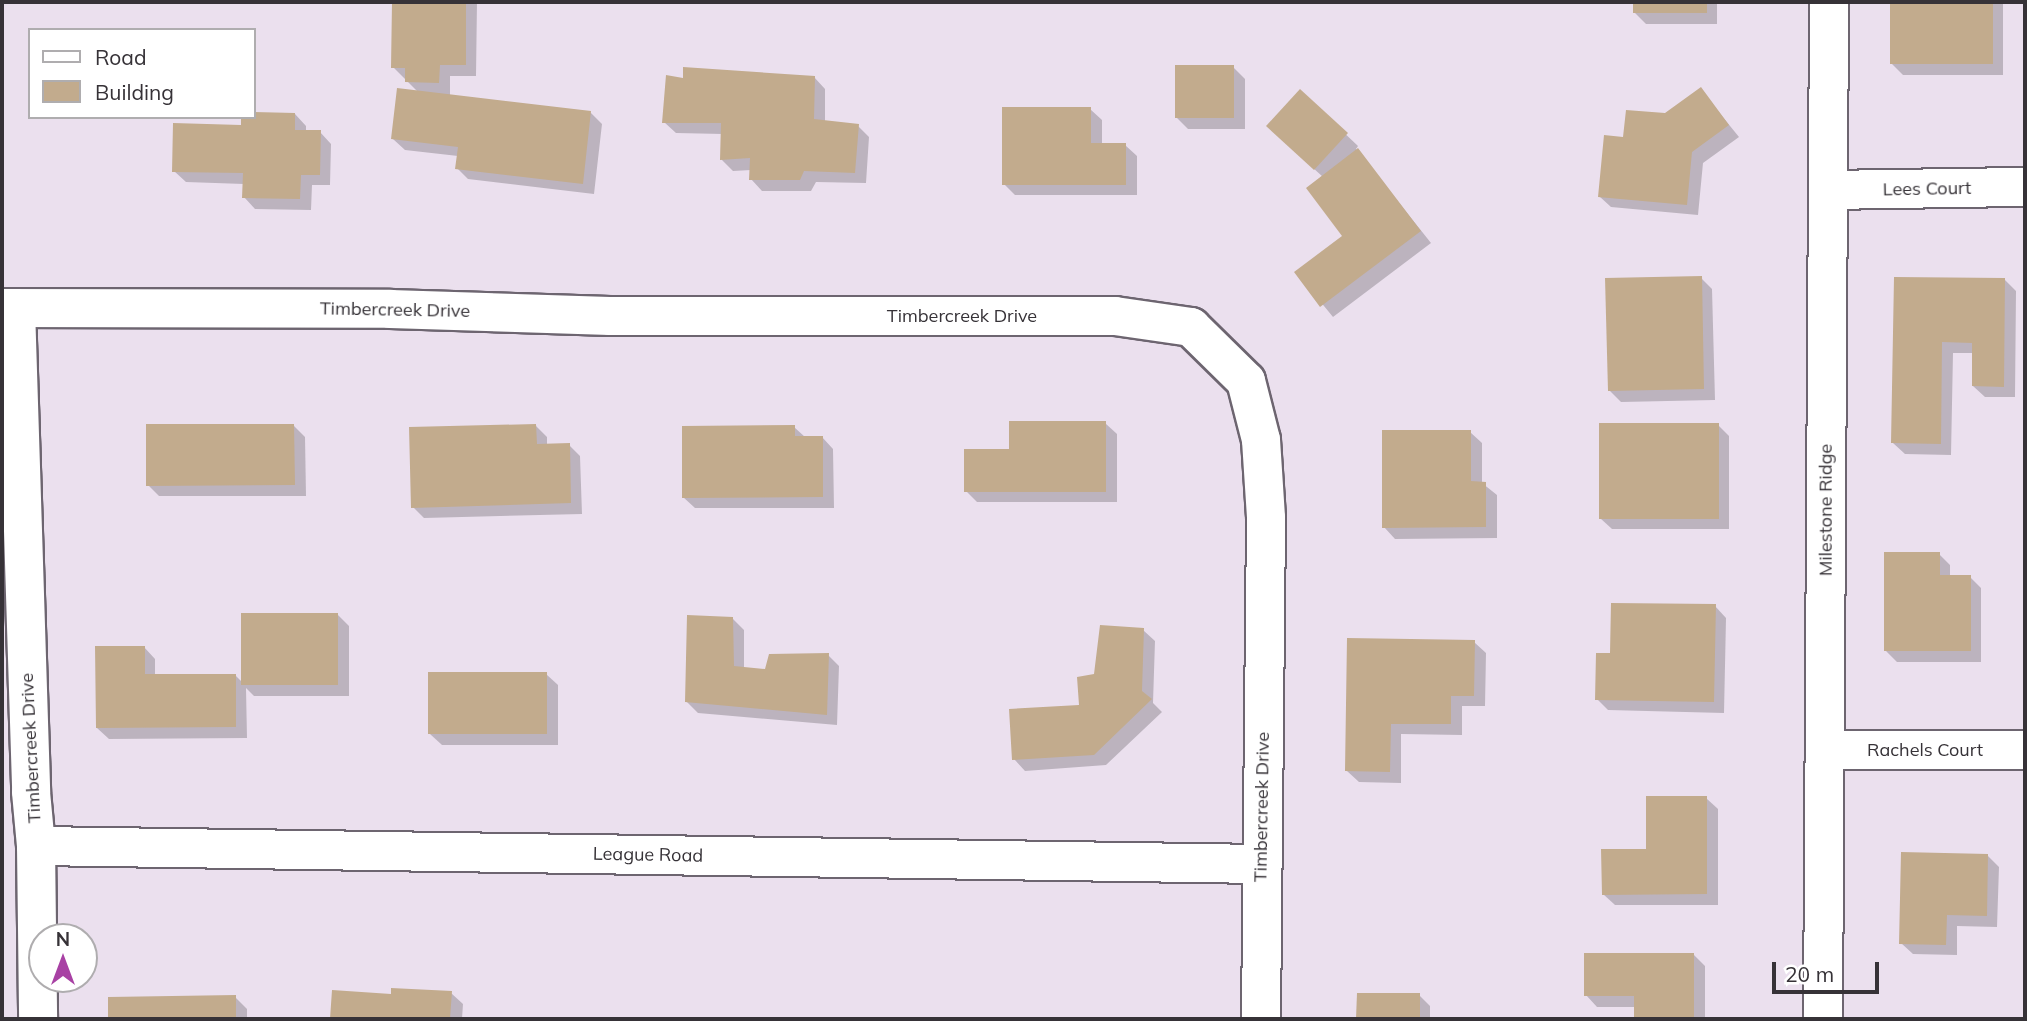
<!DOCTYPE html>
<html>
<head>
<meta charset="utf-8">
<style>
	body { margin:0 }
	#map { position:relative; width:2027px; height:1021px; overflow:hidden; background:#ebe0ee; font-family:Mulish,sans-serif }
	div>[style] { position:absolute }
	.shadow>* { inset:0; background:#0003 }
	.building>* { inset:0; background:#c2ab8d }
	.roads { filter:drop-shadow(2px 0 #6d6570) drop-shadow(-2px 0 #6d6570) drop-shadow(0 2px #6d6570) drop-shadow(0 -2px #6d6570) }
	.minor>* { height:38px; margin:-19px; padding:0 19px; transform-origin:19px; border-radius:19px; background:#fff }
	span { translate:-50% -50%; white-space:nowrap; text-align:center; line-height:1.15; -webkit-text-stroke:7px #fff; paint-order:stroke }
	.street-label { font-size:18px; color:#363237 }
	.frame { position:absolute; inset:0; border:4px solid #363237; pointer-events:none }
	.legend { position:absolute; left:28px; top:28px; width:228px; height:91px; box-sizing:border-box; background:#fff; border:2px solid #afadaf; margin:0; padding:9px 12px; list-style:none; font-size:21px; color:#363237 }
	.legend li { display:flex; align-items:center; gap:14px; height:35px }
	.legend b { width:35px; border:2px solid #afadaf }
	.north { position:absolute; left:28px; top:923px; width:70px; height:70px; box-sizing:border-box; background:#fff; border:2px solid #afadaf; border-radius:50%; rotate:0deg; font-size:19px; font-weight:700; line-height:28px; text-align:center; color:#363237 }
	.north::after { content:''; display:block; margin:auto; width:24px; height:32px; background:#a841a4; clip-path:polygon(50% 0,100% 100%,50% 72%,0 100%) }
	.scale { position:absolute; left:1772px; top:962px; width:107px; height:32px; box-sizing:border-box; border:4px solid #363237; border-top:0; padding-left:9px; font-size:21px; line-height:24px; white-space:nowrap; color:#363237; -webkit-text-stroke:5px #fff; paint-order:stroke }
</style>
</head>
<body>
<div id="map">
	<div class="shadow">
		<i style="clip-path:polygon(393px 2px,477px 2px,476px 76px,450px 76px,450px 96px,590px 112px,602px 124px,594px 194px,468px 179px,457px 168px,458px 156px,405px 150px,393px 139px,418px 92px,393px 67px)"></i>
		<i style="clip-path:polygon(1634px 2px,1717px 2px,1717px 24px,1646px 24px,1634px 12px)"></i>
		<i style="clip-path:polygon(1892px 2px,2003px 2px,2003px 75px,1903px 75px,1892px 64px)"></i>
		<i style="clip-path:polygon(1233px 67px,1245px 79px,1245px 129px,1188px 129px,1176px 117px)"></i>
		<i style="clip-path:polygon(814px 77px,825px 89px,825px 122px,858px 126px,869px 137px,866px 183px,816px 182px,811px 191px,762px 191px,751px 179px,751px 170px,733px 171px,722px 160px,723px 134px,676px 133px,664px 122px,685px 80px)"></i>
		<i style="clip-path:polygon(1700px 89px,1739px 137px,1703px 163px,1698px 215px,1611px 207px,1599px 196px,1625px 139px,1666px 115px)"></i>
		<i style="clip-path:polygon(1300px 91px,1358px 146px,1356px 149px,1431px 243px,1333px 317px,1297px 273px,1345px 236px,1323px 177px,1279px 137px)"></i>
		<i style="clip-path:polygon(1090px 109px,1102px 120px,1102px 145px,1125px 145px,1137px 156px,1137px 195px,1015px 195px,1004px 184px)"></i>
		<i style="clip-path:polygon(254px 113px,295px 114px,306px 126px,306px 132px,320px 132px,331px 144px,330px 185px,312px 185px,311px 210px,255px 209px,244px 197px,244px 184px,186px 182px,174px 171px,242px 126px,254px 117px)"></i>
		<i style="clip-path:polygon(1701px 278px,1712px 289px,1715px 400px,1621px 402px,1609px 390px)"></i>
		<i style="clip-path:polygon(1896px 278px,2005px 280px,2016px 291px,2015px 397px,1985px 397px,1973px 386px,1974px 353px,1953px 353px,1951px 455px,1905px 454px,1893px 443px)"></i>
		<i style="clip-path:polygon(1105px 423px,1117px 434px,1117px 502px,977px 502px,966px 491px,1011px 451px)"></i>
		<i style="clip-path:polygon(1718px 425px,1729px 436px,1729px 529px,1612px 529px,1600px 518px)"></i>
		<i style="clip-path:polygon(294px 426px,305px 437px,306px 496px,159px 496px,148px 485px)"></i>
		<i style="clip-path:polygon(536px 426px,547px 437px,547px 445px,569px 445px,580px 456px,582px 514px,424px 518px,413px 507px)"></i>
		<i style="clip-path:polygon(794px 427px,805px 437px,822px 437px,833px 449px,834px 508px,695px 508px,683px 497px)"></i>
		<i style="clip-path:polygon(1470px 432px,1482px 443px,1482px 483px,1497px 495px,1497px 538px,1395px 539px,1384px 527px)"></i>
		<i style="clip-path:polygon(1939px 554px,1950px 565px,1950px 577px,1970px 577px,1981px 588px,1981px 662px,1897px 662px,1886px 651px)"></i>
		<i style="clip-path:polygon(1715px 606px,1726px 618px,1724px 713px,1608px 710px,1597px 699px,1611px 655px)"></i>
		<i style="clip-path:polygon(337px 614px,349px 626px,349px 696px,254px 696px,246px 688px,247px 738px,109px 739px,97px 728px,144px 647px,155px 659px,155px 676px,235px 675px,243px 683px)"></i>
		<i style="clip-path:polygon(733px 619px,744px 630px,744px 669px,767px 671px,828px 655px,839px 666px,837px 725px,698px 713px,686px 701px)"></i>
		<i style="clip-path:polygon(1143px 630px,1155px 641px,1153px 703px,1162px 712px,1106px 765px,1025px 771px,1014px 759px,1081px 707px,1096px 676px)"></i>
		<i style="clip-path:polygon(1349px 640px,1474px 642px,1486px 653px,1485px 706px,1462px 706px,1462px 735px,1401px 734px,1401px 783px,1359px 782px,1347px 771px)"></i>
		<i style="clip-path:polygon(546px 674px,558px 685px,558px 745px,442px 745px,430px 734px)"></i>
		<i style="clip-path:polygon(1706px 798px,1718px 809px,1718px 905px,1615px 905px,1603px 894px)"></i>
		<i style="clip-path:polygon(1988px 856px,1999px 867px,1997px 927px,1957px 926px,1957px 955px,1913px 954px,1901px 943px)"></i>
		<i style="clip-path:polygon(1694px 955px,1705px 966px,1705px 1019px,1635px 1019px,1635px 1007px,1597px 1007px,1586px 995px)"></i>
		<i style="clip-path:polygon(334px 992px,393px 996px,451px 993px,463px 1004px,462px 1019px,332px 1019px)"></i>
		<i style="clip-path:polygon(1358px 995px,1419px 995px,1430px 1006px,1430px 1019px,1358px 1019px)"></i>
		<i style="clip-path:polygon(235px 997px,247px 1009px,247px 1019px,110px 1019px,109px 998px)"></i>
	</div>
	<div class="building">
		<i style="clip-path:polygon(392px 2px,466px 2px,466px 65px,440px 65px,439px 83px,405px 82px,405px 68px,391px 68px)"></i>
		<i style="clip-path:polygon(1633px 2px,1707px 2px,1707px 13px,1633px 13px)"></i>
		<i style="clip-path:polygon(1890px 2px,1993px 2px,1993px 64px,1890px 64px)"></i>
		<i style="clip-path:polygon(1175px 65px,1234px 65px,1234px 118px,1175px 118px)"></i>
		<i style="clip-path:polygon(683px 67px,815px 76px,814px 119px,859px 124px,855px 173px,804px 171px,800px 180px,749px 180px,750px 158px,720px 160px,721px 123px,662px 123px,666px 75px,683px 78px)"></i>
		<i style="clip-path:polygon(1701px 87px,1729px 125px,1692px 152px,1687px 205px,1598px 197px,1604px 135px,1623px 137px,1626px 110px,1665px 113px)"></i>
		<i style="clip-path:polygon(397px 88px,591px 111px,583px 184px,455px 169px,458px 147px,391px 139px)"></i>
		<i style="clip-path:polygon(1300px 89px,1348px 133px,1314px 170px,1266px 126px)"></i>
		<i style="clip-path:polygon(1002px 107px,1091px 107px,1091px 143px,1126px 143px,1126px 185px,1002px 185px)"></i>
		<i style="clip-path:polygon(254px 112px,295px 113px,295px 130px,321px 130px,320px 175px,301px 175px,300px 199px,242px 198px,243px 173px,172px 172px,173px 123px,241px 125px,241px 117px,254px 117px)"></i>
		<i style="clip-path:polygon(1358px 148px,1421px 231px,1320px 307px,1294px 272px,1342px 236px,1306px 188px)"></i>
		<i style="clip-path:polygon(1702px 276px,1704px 389px,1608px 391px,1605px 278px)"></i>
		<i style="clip-path:polygon(1894px 277px,2005px 278px,2004px 387px,1972px 386px,1972px 343px,1942px 342px,1941px 444px,1891px 443px)"></i>
		<i style="clip-path:polygon(1009px 421px,1106px 421px,1106px 492px,964px 492px,964px 449px,1009px 449px)"></i>
		<i style="clip-path:polygon(1599px 423px,1719px 423px,1719px 519px,1599px 519px)"></i>
		<i style="clip-path:polygon(146px 424px,294px 424px,295px 485px,146px 486px)"></i>
		<i style="clip-path:polygon(536px 424px,537px 444px,570px 443px,571px 503px,411px 508px,409px 427px)"></i>
		<i style="clip-path:polygon(795px 425px,795px 436px,823px 436px,823px 497px,682px 498px,682px 426px)"></i>
		<i style="clip-path:polygon(1382px 430px,1471px 430px,1471px 481px,1486px 482px,1486px 527px,1382px 528px)"></i>
		<i style="clip-path:polygon(1884px 552px,1940px 552px,1940px 575px,1971px 575px,1971px 651px,1884px 651px)"></i>
		<i style="clip-path:polygon(1611px 603px,1716px 604px,1714px 702px,1595px 700px,1596px 653px,1610px 653px)"></i>
		<i style="clip-path:polygon(241px 613px,338px 613px,338px 685px,241px 685px)"></i>
		<i style="clip-path:polygon(687px 615px,733px 617px,734px 666px,765px 669px,769px 654px,829px 653px,827px 715px,685px 702px)"></i>
		<i style="clip-path:polygon(1100px 625px,1144px 628px,1142px 691px,1152px 699px,1094px 755px,1012px 760px,1009px 709px,1079px 705px,1077px 677px,1094px 674px)"></i>
		<i style="clip-path:polygon(1347px 638px,1475px 640px,1474px 696px,1451px 696px,1451px 724px,1391px 724px,1390px 772px,1345px 771px)"></i>
		<i style="clip-path:polygon(95px 646px,145px 646px,145px 674px,236px 674px,236px 727px,96px 728px)"></i>
		<i style="clip-path:polygon(428px 672px,547px 672px,547px 734px,428px 734px)"></i>
		<i style="clip-path:polygon(1646px 796px,1707px 796px,1707px 894px,1602px 895px,1601px 849px,1646px 849px)"></i>
		<i style="clip-path:polygon(1901px 852px,1988px 854px,1987px 916px,1947px 915px,1946px 945px,1899px 944px)"></i>
		<i style="clip-path:polygon(1584px 953px,1694px 953px,1694px 1019px,1634px 1019px,1634px 996px,1584px 996px)"></i>
		<i style="clip-path:polygon(391px 988px,452px 991px,450px 1019px,330px 1019px,332px 990px,391px 994px)"></i>
		<i style="clip-path:polygon(1357px 993px,1420px 993px,1420px 1019px,1356px 1019px)"></i>
		<i style="clip-path:polygon(236px 995px,236px 1019px,108px 1019px,108px 997px)"></i>
	</div>
	<div class="roads">
		<div class="minor">
			<i style="left:1828px;top:190px;width:197px;rotate:-0.9deg"></i>
			<i style="left:2px;top:308px;width:388px;rotate:0.1deg"></i>
			<i style="left:390px;top:309px;width:220px;rotate:1.8deg"></i>
			<i style="left:610px;top:316px;width:505px"></i>
			<i style="left:1115px;top:316px;width:77px;rotate:8.2deg"></i>
			<i style="left:1191px;top:327px;width:77px;rotate:44.5deg"></i>
			<i style="left:1246px;top:381px;width:61px;rotate:75.7deg"></i>
			<i style="left:1261px;top:440px;width:78px;rotate:86.3deg"></i>
			<i style="left:1266px;top:518px;width:501px;rotate:90.57deg"></i>
			<i style="left:16px;top:308px;width:484px;rotate:88.2deg"></i>
			<i style="left:31px;top:792px;width:54px;rotate:84.7deg"></i>
			<i style="left:36px;top:846px;width:173px;rotate:89.3deg"></i>
			<i style="left:1825px;top:750px;width:200px"></i>
			<i style="left:36px;top:846px;width:1225px;rotate:0.84deg"></i>
			<i style="left:1823px;top:1019px;width:1017px;rotate:-89.66deg"></i>
		</div>
	</div>
	<div class="street-label">
		<span style="left:1927px;top:189px;rotate:-1deg">Lees Court</span>
		<span style="left:395px;top:310px;rotate:1deg">Timbercreek Drive</span>
		<span style="left:962px;top:316px">Timbercreek Drive</span>
		<span style="left:1826px;top:510px;rotate:-90deg">Milestone Ridge</span>
		<span style="left:31px;top:748px;rotate:-93deg">Timbercreek Drive</span>
		<span style="left:1925px;top:750px">Rachels Court</span>
		<span style="left:1262px;top:807px;rotate:-89deg">Timbercreek Drive</span>
		<span style="left:648px;top:855px;rotate:1deg">League Road</span>
	</div>
	<div class="frame"></div>
	<ul class="legend">
	<li><b style="height:9px;background:#fff"></b>Road</li>
	<li><b style="height:19px;background:#c2ab8d"></b>Building</li>
	</ul>
	<div class="north">N</div>
	<div class="scale">20 m</div>
</div>
</body>
</html>
